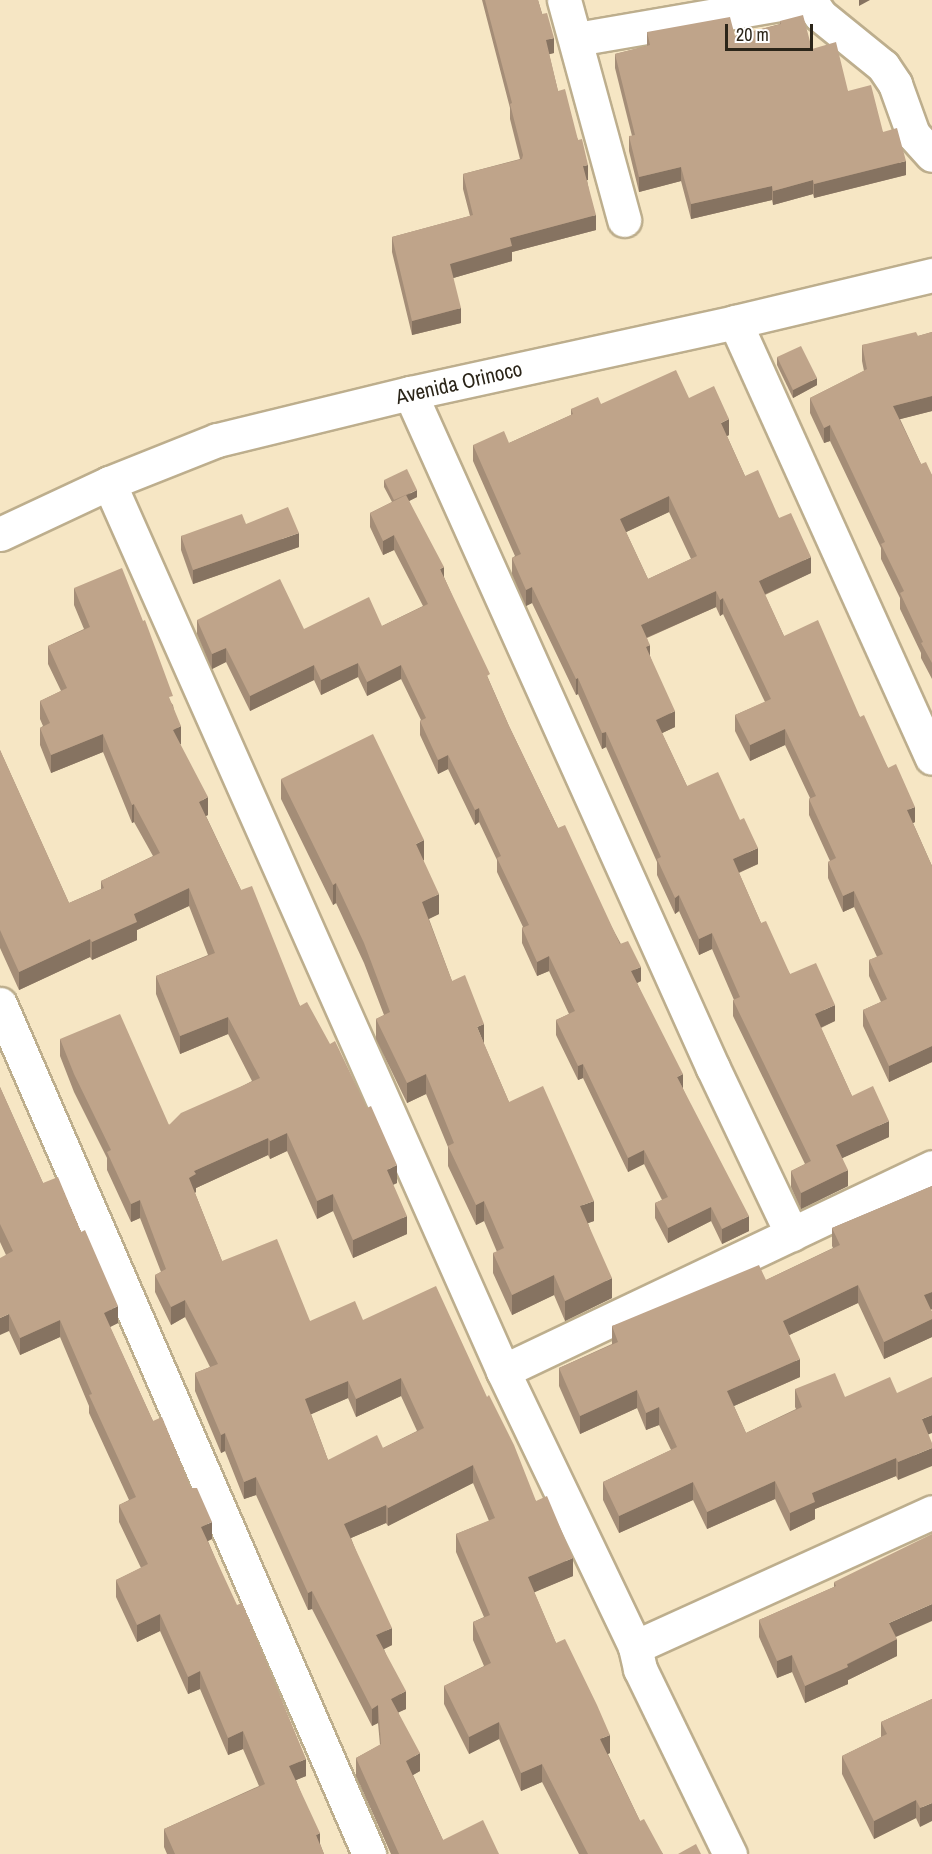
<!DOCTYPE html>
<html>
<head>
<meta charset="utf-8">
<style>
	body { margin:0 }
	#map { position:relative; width:932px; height:1854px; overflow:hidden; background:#f6e6c4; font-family:"Archivo Narrow",sans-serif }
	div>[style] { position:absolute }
	.roads { filter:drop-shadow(2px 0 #bdae8d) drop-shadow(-2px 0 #bdae8d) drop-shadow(0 2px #bdae8d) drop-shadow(0 -2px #bdae8d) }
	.minor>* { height:33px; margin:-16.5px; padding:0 16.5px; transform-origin:16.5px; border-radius:16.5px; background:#fff }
	.wall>* { inset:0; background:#a48d77 }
	.shaded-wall>* { inset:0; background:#867361 }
	.building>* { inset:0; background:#bfa48a }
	span { translate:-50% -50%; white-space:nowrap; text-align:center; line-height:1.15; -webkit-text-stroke:4.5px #fff; paint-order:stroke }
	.street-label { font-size:21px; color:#2b2519 }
	.scale { position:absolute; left:725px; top:24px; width:88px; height:27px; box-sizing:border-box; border:3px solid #2b2519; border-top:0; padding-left:8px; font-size:18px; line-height:21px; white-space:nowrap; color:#2b2519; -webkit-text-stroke:4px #fff; paint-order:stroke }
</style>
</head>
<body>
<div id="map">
	<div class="roads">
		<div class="minor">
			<i style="left:564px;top:0;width:228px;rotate:74.7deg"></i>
			<i style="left:810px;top:0;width:18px;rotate:56deg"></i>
			<i style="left:820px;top:15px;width:81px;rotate:39deg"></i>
			<i style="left:883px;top:66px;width:22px;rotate:56deg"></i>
			<i style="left:895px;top:84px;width:53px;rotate:70.2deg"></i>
			<i style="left:913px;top:134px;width:28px;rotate:48deg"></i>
			<i style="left:577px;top:39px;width:229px;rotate:-9.8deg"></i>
			<i style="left:735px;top:322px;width:478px;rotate:65.7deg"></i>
			<i style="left:410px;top:393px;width:740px;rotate:65.83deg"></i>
			<i style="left:713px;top:1068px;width:184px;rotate:64.6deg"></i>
			<i style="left:109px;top:483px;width:971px;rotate:66.07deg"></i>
			<i style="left:503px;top:1371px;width:306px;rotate:64.4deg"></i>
			<i style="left:635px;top:1647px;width:23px;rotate:77deg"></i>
			<i style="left:640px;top:1669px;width:206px;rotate:64.1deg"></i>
			<i style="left:0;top:534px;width:120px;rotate:-25.1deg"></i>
			<i style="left:109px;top:483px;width:116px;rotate:-21.7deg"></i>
			<i style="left:217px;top:440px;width:199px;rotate:-13.7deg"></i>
			<i style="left:410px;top:393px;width:333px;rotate:-12.3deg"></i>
			<i style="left:735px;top:322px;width:203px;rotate:-13.4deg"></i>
			<i style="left:0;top:1004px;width:927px;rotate:66.53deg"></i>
			<i style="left:503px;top:1371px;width:475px;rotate:-25.4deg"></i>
			<i style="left:635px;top:1647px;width:326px;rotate:-24.4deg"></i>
		</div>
	</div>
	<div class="wall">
		<i style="clip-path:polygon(482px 0,538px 0,554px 53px,549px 54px,558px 91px,578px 140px,588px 180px,587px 180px,596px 230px,512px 252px,512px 261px,453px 278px,461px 323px,412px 335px,392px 252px,392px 237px,470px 216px,463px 189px,463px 174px,520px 159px,510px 119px,510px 108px)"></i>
		<i style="clip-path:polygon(780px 21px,812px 49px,883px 132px,906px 175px,814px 198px,813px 194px,773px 205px,772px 200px,691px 219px,681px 181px,639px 192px,629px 151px,629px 136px,632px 136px,615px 68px,615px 54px,647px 46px,647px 32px,735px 36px,780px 24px)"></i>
		<i style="clip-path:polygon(932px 332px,932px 411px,900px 419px,921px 464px,932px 475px,932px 679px,921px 658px,921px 653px,900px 609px,900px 598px,881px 559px,881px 548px,830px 441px,824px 443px,810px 413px,810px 398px,864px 371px,862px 361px,862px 345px,918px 336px)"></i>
		<i style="clip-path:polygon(777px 357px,817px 385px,793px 398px,777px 365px)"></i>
		<i style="clip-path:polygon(evenodd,689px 398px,729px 435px,727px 436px,745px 476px,779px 518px,811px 573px,765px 595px,784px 636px,860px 717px,888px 768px,915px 822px,913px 823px,932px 866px,932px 1062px,889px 1082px,863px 1026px,863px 1010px,881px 1002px,869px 976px,869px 960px,877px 957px,854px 907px,843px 912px,828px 878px,828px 862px,830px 861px,809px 815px,809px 799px,810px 798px,785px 745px,750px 761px,735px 731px,735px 715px,765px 702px,723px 614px,720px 616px,716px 607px,647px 638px,650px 656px,675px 727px,662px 733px,687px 786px,758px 864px,739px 873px,761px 923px,790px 974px,835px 1021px,821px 1028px,852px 1096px,889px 1137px,842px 1158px,848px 1186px,801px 1209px,791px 1187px,791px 1171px,805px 1164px,733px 1016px,733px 1000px,734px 1000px,712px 949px,699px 955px,679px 911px,675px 914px,657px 875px,657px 862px,606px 747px,602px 749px,578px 694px,576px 695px,532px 603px,526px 606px,512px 574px,512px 558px,515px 556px,473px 461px,473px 445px,509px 443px,571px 415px,571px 409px,601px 404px,689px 398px,669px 512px,691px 559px,648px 579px,626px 532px,669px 512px)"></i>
		<i style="clip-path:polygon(384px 480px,417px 497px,409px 501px,444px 577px,509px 726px,558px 828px,641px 981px,637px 983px,683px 1089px,749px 1231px,722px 1244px,711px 1221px,668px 1243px,655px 1218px,655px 1203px,662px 1200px,644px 1164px,628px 1172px,583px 1078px,578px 1080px,556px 1035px,556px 1020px,569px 1014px,549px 971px,537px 976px,522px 943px,522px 928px,523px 927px,497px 872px,497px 860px,479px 822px,475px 825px,448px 769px,438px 774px,420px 735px,420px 721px,421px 720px,401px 679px,367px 696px,358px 677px,321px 695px,314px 680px,250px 711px,226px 662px,212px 669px,197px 634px,197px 620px,304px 629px,382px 626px,423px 606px,394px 550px,383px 555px,370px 527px,370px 513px,392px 502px,384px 487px)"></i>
		<i style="clip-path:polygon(246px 524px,299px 547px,193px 584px,181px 550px,181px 536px)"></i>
		<i style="clip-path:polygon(evenodd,74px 588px,173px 705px,181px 744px,180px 744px,208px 815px,206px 816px,241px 890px,300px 1006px,397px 1183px,393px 1185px,407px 1234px,353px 1258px,333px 1211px,317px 1219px,287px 1151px,270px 1159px,268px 1155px,196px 1188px,196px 1192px,195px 1193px,222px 1261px,310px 1321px,363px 1320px,536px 1501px,573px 1576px,534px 1592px,556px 1643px,610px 1753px,608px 1754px,640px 1821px,663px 1854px,579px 1854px,542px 1782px,521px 1791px,499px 1739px,469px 1754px,444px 1704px,444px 1686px,484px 1666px,473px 1640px,473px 1622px,484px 1617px,456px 1552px,456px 1534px,489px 1521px,473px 1483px,388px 1526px,386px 1523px,351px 1538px,392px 1645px,384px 1649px,406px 1709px,398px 1712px,420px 1771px,413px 1775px,443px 1840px,499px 1854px,391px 1854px,356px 1776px,356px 1758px,380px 1745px,378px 1723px,372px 1726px,312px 1609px,308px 1610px,256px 1495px,244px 1499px,225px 1451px,221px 1453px,195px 1391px,195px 1373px,210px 1367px,185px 1317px,171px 1325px,155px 1292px,155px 1275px,161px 1272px,140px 1218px,131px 1222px,107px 1170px,107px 1158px,74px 1092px,60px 1056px,60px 1039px,169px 1125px,252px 1081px,228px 1034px,180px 1054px,156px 994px,156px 976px,208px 955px,189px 906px,137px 930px,137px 940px,92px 960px,90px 957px,19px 990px,0 948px,0 750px,69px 903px,101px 889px,101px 881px,153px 856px,134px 822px,132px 823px,103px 752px,51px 773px,40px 745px,40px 728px,43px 726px,40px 719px,40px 701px,61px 691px,48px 664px,48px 646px,84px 629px,74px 605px,74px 588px,401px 1396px,417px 1431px,383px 1448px,328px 1460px,311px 1414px,348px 1398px,356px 1417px,401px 1396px)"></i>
		<i style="clip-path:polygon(281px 779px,424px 860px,423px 860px,439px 914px,429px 919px,452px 981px,484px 1044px,509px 1102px,594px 1221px,588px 1223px,612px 1298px,565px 1321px,554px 1295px,512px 1315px,493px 1273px,493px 1253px,497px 1252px,484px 1221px,476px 1225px,448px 1166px,448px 1147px,426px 1094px,407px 1103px,376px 1039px,376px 1019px,384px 1015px,364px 963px,336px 903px,333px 905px,281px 799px)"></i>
		<i style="clip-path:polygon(0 1087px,43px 1183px,118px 1323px,110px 1327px,153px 1421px,212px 1539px,208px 1541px,306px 1776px,296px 1780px,324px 1854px,167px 1854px,164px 1847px,164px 1829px,259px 1786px,243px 1749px,228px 1755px,200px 1689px,188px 1694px,160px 1631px,137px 1642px,116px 1597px,116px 1580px,141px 1568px,119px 1522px,119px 1505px,129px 1500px,89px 1413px,89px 1406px,60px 1337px,20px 1355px,9px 1331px,6px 1255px,0 1242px)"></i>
		<i style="clip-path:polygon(932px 1186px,932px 1309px,931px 1310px,932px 1312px,932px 1337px,884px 1359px,858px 1303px,789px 1335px,800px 1377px,734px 1406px,746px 1433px,796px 1409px,795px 1407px,795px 1389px,845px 1397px,897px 1393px,928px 1434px,898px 1480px,896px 1476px,815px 1509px,815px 1519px,790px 1531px,775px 1499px,707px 1529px,693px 1500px,619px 1533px,603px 1500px,603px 1482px,671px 1450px,659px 1425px,646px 1430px,637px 1408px,580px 1434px,559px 1386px,559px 1368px,612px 1344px,612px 1326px,766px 1280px,833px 1248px,832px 1246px,832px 1228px)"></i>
		<i style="clip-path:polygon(834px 1582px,896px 1637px,897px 1656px,848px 1680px,848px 1684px,805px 1703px,792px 1672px,777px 1678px,759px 1637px,759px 1620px,834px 1587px)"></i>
		<i style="clip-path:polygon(932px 1699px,920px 1827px,916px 1818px,874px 1839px,842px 1774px,842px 1756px,881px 1737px,881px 1722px)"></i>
	</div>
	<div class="shaded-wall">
		<i style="clip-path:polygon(859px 0,870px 0,859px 6px)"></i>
		<i style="clip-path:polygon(554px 38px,554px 53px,546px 55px,546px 40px)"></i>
		<i style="clip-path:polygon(906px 161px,906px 175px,814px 198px,814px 184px)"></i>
		<i style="clip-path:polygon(588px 165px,588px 180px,583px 181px,583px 166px)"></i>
		<i style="clip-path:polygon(681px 167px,681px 181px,639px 192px,639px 177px)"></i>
		<i style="clip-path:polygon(813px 180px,813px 194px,773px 205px,773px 191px)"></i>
		<i style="clip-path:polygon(772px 186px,772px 200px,691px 219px,691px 204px)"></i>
		<i style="clip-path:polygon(596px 215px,596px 230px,512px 252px,512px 261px,450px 279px,450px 264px,510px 238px)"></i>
		<i style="clip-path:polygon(461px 308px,461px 323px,412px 335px,412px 321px)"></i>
		<i style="clip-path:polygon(817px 378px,817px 385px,793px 398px,793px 390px)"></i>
		<i style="clip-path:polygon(932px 396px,932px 411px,893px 421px,893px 406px)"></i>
		<i style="clip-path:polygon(729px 419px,729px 435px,721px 439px,721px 423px)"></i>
		<i style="clip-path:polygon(830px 425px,830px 441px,824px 443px,824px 428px)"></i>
		<i style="clip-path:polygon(417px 490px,417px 497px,395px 508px,395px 501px)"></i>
		<i style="clip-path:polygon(669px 496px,669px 512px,620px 535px,620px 519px)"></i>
		<i style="clip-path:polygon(299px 533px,299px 547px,193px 584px,193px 570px)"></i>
		<i style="clip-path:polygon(394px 535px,394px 550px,383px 555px,383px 541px)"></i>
		<i style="clip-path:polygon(811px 557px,811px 573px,759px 597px,759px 581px)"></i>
		<i style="clip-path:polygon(444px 567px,444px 582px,440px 569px)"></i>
		<i style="clip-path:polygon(532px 587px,532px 603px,526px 606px,526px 590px)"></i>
		<i style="clip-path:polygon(716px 591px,716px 607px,641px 640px,641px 625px)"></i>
		<i style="clip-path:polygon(723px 598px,723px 614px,720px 616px,720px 600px)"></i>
		<i style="clip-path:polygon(650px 645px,650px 661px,646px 647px)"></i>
		<i style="clip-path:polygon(226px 648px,226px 662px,212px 669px,212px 654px)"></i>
		<i style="clip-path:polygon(358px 663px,358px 677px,321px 695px,321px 680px)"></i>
		<i style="clip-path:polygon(314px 665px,314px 680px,250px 711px,250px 696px)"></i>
		<i style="clip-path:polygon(401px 665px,401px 679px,367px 696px,367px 682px)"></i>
		<i style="clip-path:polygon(578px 678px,578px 694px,576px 695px,576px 679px)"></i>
		<i style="clip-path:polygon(675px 711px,675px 727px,656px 736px,656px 720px)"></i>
		<i style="clip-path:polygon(181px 726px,181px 744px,173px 748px,173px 730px)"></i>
		<i style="clip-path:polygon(785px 729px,785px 745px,750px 761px,750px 745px)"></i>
		<i style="clip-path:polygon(606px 732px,606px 747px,602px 749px,602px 733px)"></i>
		<i style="clip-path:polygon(103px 734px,103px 752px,51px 773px,51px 755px)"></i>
		<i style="clip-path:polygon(448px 755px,448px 769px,438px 774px,438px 760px)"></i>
		<i style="clip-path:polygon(208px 797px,208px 815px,199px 819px,199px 802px)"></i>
		<i style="clip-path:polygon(134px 804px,134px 822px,132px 823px,132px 805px)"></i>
		<i style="clip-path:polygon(915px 807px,915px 822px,907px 826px,907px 810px)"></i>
		<i style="clip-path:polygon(479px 808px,479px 822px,475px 825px,475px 810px)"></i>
		<i style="clip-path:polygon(424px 840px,424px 860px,416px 864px,416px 844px)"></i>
		<i style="clip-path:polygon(758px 848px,758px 864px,733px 875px,733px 859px)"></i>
		<i style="clip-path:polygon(336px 883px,336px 903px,333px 905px,333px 885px)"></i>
		<i style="clip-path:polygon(189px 888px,189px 906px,137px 930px,137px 940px,92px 960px,92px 942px,134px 914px)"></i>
		<i style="clip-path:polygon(854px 891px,854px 907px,843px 912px,843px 896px)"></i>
		<i style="clip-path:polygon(439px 894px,439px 914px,422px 922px,422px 902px)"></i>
		<i style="clip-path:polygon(679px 895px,679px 911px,675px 914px,675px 898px)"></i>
		<i style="clip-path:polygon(712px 933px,712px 949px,699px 955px,699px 939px)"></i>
		<i style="clip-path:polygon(90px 939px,90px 957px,19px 990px,19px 972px)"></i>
		<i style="clip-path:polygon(549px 956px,549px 971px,537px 976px,537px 962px)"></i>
		<i style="clip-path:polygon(641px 967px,641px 981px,631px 986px,631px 971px)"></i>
		<i style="clip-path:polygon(835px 1005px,835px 1021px,815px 1030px,815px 1014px)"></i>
		<i style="clip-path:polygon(228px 1017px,228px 1034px,180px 1054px,180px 1036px)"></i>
		<i style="clip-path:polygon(484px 1024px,484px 1044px,477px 1027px)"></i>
		<i style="clip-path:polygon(932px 1046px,932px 1062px,889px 1082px,889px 1066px)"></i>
		<i style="clip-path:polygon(583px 1064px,583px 1078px,578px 1080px,578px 1066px)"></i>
		<i style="clip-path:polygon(426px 1074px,426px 1094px,407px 1103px,407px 1083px)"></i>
		<i style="clip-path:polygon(683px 1074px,683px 1089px,677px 1077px)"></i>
		<i style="clip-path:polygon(889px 1121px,889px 1137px,836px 1161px,836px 1145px)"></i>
		<i style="clip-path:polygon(287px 1133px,287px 1151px,270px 1159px,270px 1141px)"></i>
		<i style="clip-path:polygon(268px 1138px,268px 1155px,196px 1188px,196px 1192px,189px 1195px,189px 1178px,194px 1171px)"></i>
		<i style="clip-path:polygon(644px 1150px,644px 1164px,628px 1172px,628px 1158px)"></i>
		<i style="clip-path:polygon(397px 1165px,397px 1183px,387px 1187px,387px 1170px)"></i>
		<i style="clip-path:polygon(848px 1170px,848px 1186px,801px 1209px,801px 1193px)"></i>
		<i style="clip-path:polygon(333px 1194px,333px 1211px,317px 1219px,317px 1201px)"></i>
		<i style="clip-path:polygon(140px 1200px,140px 1218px,131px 1222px,131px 1204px)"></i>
		<i style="clip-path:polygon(484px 1201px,484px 1221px,476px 1225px,476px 1205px)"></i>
		<i style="clip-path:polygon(594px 1201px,594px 1221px,580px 1226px,580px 1206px)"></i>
		<i style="clip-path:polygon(711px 1207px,711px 1221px,668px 1243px,668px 1228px)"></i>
		<i style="clip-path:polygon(407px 1216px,407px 1234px,353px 1258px,353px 1240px)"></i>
		<i style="clip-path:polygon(749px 1216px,749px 1231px,722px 1244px,722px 1229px)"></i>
		<i style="clip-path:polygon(554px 1275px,554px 1295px,512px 1315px,512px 1295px)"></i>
		<i style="clip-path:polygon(612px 1278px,612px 1298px,565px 1321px,565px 1301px)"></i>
		<i style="clip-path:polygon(858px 1285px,858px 1303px,783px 1338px,783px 1321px)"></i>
		<i style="clip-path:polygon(932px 1292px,932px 1309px,924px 1313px,924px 1295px)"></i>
		<i style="clip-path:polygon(185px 1300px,185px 1317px,171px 1325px,171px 1307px)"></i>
		<i style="clip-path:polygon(118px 1306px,118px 1323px,104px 1330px,104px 1313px)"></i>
		<i style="clip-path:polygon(9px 1314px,9px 1331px,0 1335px,0 1318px)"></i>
		<i style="clip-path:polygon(932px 1319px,932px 1337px,884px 1359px,884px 1342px)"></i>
		<i style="clip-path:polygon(60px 1320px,60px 1337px,20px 1355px,20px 1338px)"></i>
		<i style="clip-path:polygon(800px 1359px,800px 1377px,727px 1409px,727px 1391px)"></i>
		<i style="clip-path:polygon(401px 1378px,401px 1396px,356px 1417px,356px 1399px)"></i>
		<i style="clip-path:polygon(348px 1381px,348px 1398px,305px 1417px,305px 1399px)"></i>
		<i style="clip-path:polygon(637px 1390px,637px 1408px,580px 1434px,580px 1416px)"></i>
		<i style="clip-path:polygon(659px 1407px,659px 1425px,646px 1430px,646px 1413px)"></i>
		<i style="clip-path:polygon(932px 1415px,932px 1433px,922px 1437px,922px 1419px)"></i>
		<i style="clip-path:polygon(225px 1433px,225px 1451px,221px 1453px,221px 1435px)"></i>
		<i style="clip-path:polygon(932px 1448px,932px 1466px,898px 1480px,898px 1462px)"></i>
		<i style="clip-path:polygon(896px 1458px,896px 1476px,815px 1509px,815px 1519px,790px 1531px,790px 1513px,812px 1493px)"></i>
		<i style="clip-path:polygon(473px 1465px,473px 1483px,388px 1526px,388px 1508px)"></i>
		<i style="clip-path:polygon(256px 1477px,256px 1495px,244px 1499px,244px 1482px)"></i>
		<i style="clip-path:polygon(775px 1481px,775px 1499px,707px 1529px,707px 1512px)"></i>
		<i style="clip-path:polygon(693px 1482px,693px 1500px,619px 1533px,619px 1516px)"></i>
		<i style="clip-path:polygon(386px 1505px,386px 1523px,344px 1541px,344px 1524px)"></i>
		<i style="clip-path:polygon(212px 1522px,212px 1539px,201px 1544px,201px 1527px)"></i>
		<i style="clip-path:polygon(573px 1558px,573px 1576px,528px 1595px,528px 1577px)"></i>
		<i style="clip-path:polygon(312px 1591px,312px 1609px,308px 1610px,308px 1593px)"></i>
		<i style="clip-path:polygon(932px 1604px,932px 1621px,889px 1640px,889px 1623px)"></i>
		<i style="clip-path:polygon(160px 1614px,160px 1631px,137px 1642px,137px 1625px)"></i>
		<i style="clip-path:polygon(392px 1628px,392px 1645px,376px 1653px,376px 1635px)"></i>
		<i style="clip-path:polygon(897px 1639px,897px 1656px,848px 1680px,848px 1684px,805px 1703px,805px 1686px)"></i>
		<i style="clip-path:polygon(792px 1655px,792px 1672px,777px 1678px,777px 1661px)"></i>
		<i style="clip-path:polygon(200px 1671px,200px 1689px,188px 1694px,188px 1677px)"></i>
		<i style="clip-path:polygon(406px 1691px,406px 1709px,391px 1716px,391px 1699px)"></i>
		<i style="clip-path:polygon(378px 1705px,378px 1723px,372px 1726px,372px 1709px)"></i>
		<i style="clip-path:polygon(499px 1722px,499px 1739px,469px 1754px,469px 1737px)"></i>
		<i style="clip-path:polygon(243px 1731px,243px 1749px,228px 1755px,228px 1738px)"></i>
		<i style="clip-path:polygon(610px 1735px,610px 1753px,600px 1757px,600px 1739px)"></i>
		<i style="clip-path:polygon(420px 1753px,420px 1771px,406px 1779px,406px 1761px)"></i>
		<i style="clip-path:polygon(306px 1759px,306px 1776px,289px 1783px,289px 1766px)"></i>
		<i style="clip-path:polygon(542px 1764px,542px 1782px,521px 1791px,521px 1773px)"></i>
		<i style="clip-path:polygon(916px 1800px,916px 1818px,874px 1839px,874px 1821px)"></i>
		<i style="clip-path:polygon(932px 1803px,932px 1821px,920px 1827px,920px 1808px)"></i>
		<i style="clip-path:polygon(320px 1833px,320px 1851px,316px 1835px)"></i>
	</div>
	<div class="building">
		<i style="clip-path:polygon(485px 0,538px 0,542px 14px,547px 13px,554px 38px,546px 40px,558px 91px,565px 89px,578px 140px,582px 139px,588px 165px,583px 166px,596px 215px,510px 238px,512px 246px,450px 264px,461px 308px,412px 321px,392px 237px,473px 215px,463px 174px,522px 159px,523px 155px,510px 104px,512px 103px)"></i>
		<i style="clip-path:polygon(803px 15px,812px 49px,836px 42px,848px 91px,871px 85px,883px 132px,897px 128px,906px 161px,814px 184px,813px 180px,773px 191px,772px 186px,691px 204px,681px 167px,639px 177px,629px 136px,635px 135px,615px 54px,650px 45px,647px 32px,730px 17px,735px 36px,781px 24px,780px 21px)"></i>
		<i style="clip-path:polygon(916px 332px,918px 336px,932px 332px,932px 396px,893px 406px,921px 464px,926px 462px,932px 475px,932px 663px,921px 643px,923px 642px,900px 593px,904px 591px,881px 544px,885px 542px,830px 425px,824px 428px,810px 398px,867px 369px,862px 345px)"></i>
		<i style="clip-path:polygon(801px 346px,817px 378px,793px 390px,777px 357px)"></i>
		<i style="clip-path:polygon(evenodd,676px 370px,689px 398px,714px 386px,729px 419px,721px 423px,745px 476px,758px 470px,779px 518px,791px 513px,811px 557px,759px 581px,784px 636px,818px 620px,860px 717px,864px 715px,888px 768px,896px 764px,915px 807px,907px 810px,932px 866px,932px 1046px,889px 1066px,863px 1010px,887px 999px,869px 960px,883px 954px,854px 891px,843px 896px,828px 862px,836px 858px,809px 799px,816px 796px,785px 729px,750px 745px,735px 715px,771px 699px,723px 598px,720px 600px,716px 591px,641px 625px,650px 645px,646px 647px,675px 711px,656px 720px,687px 786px,718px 772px,740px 820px,744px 818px,758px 848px,733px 859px,761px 923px,766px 921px,790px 974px,816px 963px,835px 1005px,815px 1014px,852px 1096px,873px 1086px,889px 1121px,836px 1145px,848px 1170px,801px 1193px,791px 1171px,811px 1161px,733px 1000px,740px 997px,712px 933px,699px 939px,679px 895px,675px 898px,657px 859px,661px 857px,606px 732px,602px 733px,578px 678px,576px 679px,532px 587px,526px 590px,512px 558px,521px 554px,473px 445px,504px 431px,509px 443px,573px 414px,571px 409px,598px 397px,601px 404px,676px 370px,669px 496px,697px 556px,648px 579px,620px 519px,669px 496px)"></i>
		<i style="clip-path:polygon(407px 469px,417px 490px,394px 500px,384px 480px)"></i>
		<i style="clip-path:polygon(406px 495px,444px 567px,440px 569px,490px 674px,487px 676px,509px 726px,558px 828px,565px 825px,620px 944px,628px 941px,641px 967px,631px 971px,683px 1074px,677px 1077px,749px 1216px,722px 1229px,711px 1207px,668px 1228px,655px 1203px,668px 1197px,644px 1150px,628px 1158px,583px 1064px,578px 1066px,556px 1020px,575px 1011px,549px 956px,537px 962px,522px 928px,529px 925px,497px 858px,501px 856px,479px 808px,475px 810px,448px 755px,438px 760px,420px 721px,426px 718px,401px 665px,367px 682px,358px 663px,321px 680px,314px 665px,250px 696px,226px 648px,212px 654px,197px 620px,280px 579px,304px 629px,369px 597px,382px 626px,428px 604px,394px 535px,383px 541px,370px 513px)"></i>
		<i style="clip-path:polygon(288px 507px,299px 533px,193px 570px,181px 536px,242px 514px,246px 524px)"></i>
		<i style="clip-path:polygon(evenodd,122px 568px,143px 621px,145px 620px,173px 696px,169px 697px,181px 726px,173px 730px,208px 797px,199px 802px,241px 890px,252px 886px,300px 1006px,307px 1002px,330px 1044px,335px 1041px,367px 1108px,371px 1106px,397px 1165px,387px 1170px,407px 1216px,353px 1240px,333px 1194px,317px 1201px,287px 1133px,270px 1141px,268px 1138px,194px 1171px,196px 1174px,189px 1178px,222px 1261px,277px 1239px,310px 1321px,355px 1301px,363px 1320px,436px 1286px,487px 1397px,489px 1395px,514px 1445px,536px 1501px,547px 1496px,573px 1558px,528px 1577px,556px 1643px,565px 1639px,597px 1705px,610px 1735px,600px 1739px,640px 1821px,644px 1819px,663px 1854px,588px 1854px,542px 1764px,521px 1773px,499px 1722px,469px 1737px,444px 1686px,491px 1663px,473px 1622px,490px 1615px,456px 1534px,495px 1518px,473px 1465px,388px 1508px,386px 1505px,344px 1524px,392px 1628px,376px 1635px,406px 1691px,391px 1699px,420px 1753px,406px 1761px,443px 1840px,483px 1820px,499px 1854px,399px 1854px,356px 1758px,381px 1744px,378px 1705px,372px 1709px,312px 1591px,308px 1593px,256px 1477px,244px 1482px,225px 1433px,221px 1435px,195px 1373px,218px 1364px,185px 1300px,171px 1307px,155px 1275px,166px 1269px,140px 1200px,131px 1204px,107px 1152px,111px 1150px,74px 1074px,60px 1039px,120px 1014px,169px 1125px,181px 1113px,260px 1078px,228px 1017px,180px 1036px,156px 976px,215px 953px,189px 888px,134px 914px,137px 922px,92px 942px,90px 939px,19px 972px,0 930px,0 750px,69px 903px,104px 888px,101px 881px,160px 853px,134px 804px,132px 805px,103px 734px,51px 755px,40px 728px,50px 723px,40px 701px,67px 688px,48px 646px,90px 627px,74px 588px,122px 568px,401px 1378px,424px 1428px,383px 1448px,377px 1435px,328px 1460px,305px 1399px,348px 1381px,356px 1399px,401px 1378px)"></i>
		<i style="clip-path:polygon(373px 734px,424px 840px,416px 844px,439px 894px,422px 902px,452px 981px,465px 975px,484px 1024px,477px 1027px,509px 1102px,543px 1086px,594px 1201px,580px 1206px,612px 1278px,565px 1301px,554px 1275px,512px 1295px,493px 1253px,504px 1248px,484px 1201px,476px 1205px,448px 1146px,454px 1143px,426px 1074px,407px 1083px,376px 1019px,390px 1012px,364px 943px,336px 883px,333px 885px,281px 779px)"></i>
		<i style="clip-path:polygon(0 1087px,43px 1183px,58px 1177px,81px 1232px,85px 1230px,118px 1306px,104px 1313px,153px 1421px,162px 1417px,191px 1488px,197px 1488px,212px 1522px,201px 1527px,237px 1605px,242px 1603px,306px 1759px,289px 1766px,320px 1833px,316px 1835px,324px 1854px,175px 1854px,164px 1829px,265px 1784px,243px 1731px,228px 1738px,200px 1671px,188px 1677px,160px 1614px,137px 1625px,116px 1580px,148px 1564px,119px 1505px,136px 1497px,89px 1395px,92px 1394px,60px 1320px,20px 1338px,9px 1314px,0 1318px,0 1258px,13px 1251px,0 1224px)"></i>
		<i style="clip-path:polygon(932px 1186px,932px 1292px,924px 1295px,932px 1312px,932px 1319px,884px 1342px,858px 1285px,783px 1321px,800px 1359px,727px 1391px,746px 1433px,802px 1407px,795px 1389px,835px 1373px,845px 1397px,890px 1377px,897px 1393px,932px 1377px,932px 1415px,922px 1419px,932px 1443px,932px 1448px,898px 1462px,896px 1458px,812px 1493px,815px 1502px,790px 1513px,775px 1481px,707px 1512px,693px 1482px,619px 1516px,603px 1482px,677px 1447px,659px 1407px,646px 1413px,637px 1390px,580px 1416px,559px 1368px,618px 1342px,612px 1326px,759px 1265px,766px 1280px,840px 1245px,832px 1228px)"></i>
		<i style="clip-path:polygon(932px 1534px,932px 1604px,889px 1623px,897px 1639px,847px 1664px,848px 1667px,805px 1686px,792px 1655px,777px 1661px,759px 1620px,836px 1586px,834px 1582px)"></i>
		<i style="clip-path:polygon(932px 1699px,932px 1803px,920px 1808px,916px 1800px,874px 1821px,842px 1756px,887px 1734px,881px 1722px)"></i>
		<i style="clip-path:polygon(696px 1844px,701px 1854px,678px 1854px)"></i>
	</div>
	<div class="street-label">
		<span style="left:459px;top:383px;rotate:-13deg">Avenida Orinoco</span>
	</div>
	<div class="scale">20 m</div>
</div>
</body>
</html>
